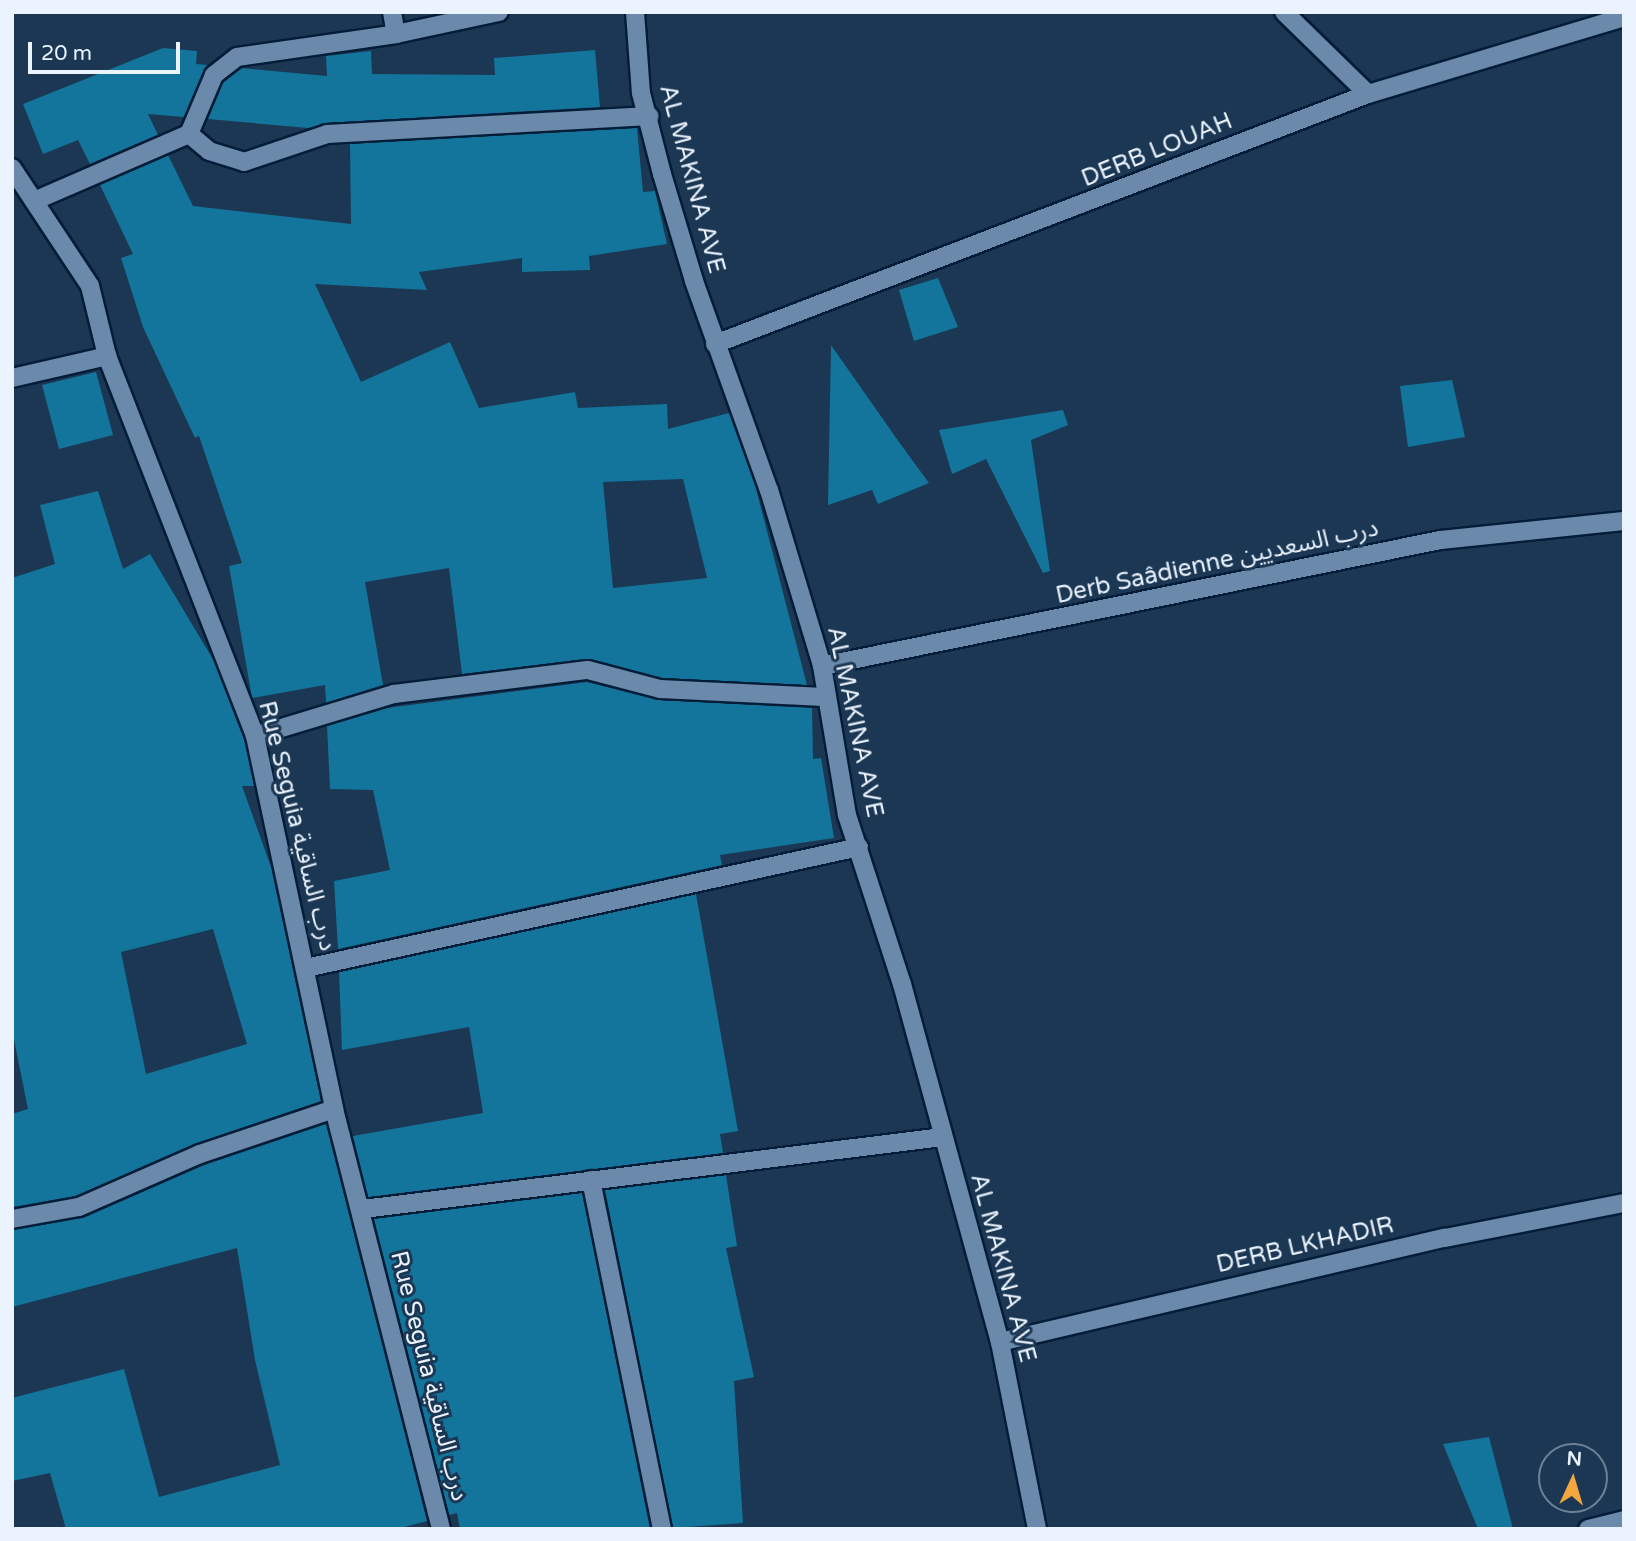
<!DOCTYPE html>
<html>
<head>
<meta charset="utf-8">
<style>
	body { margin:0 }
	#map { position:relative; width:1636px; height:1541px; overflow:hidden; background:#1b3753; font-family:"Varela Round","Noto Sans Arabic",sans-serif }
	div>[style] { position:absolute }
	.building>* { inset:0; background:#13759b }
	.roads { filter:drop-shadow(2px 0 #031d38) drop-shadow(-2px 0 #031d38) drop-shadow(0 2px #031d38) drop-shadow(0 -2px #031d38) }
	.minor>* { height:18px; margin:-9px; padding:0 9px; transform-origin:9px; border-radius:9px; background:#6b89aa }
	span { translate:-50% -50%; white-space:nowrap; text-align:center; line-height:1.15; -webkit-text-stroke:6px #1b3753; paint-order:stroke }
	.street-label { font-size:24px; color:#eaf3fe }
	.frame { position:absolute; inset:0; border:14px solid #eaf3fe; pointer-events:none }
	.north { position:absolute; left:1538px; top:1443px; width:70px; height:70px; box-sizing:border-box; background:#1b3753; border:2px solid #6e8297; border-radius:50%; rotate:4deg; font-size:19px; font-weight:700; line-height:28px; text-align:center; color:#eaf3fe }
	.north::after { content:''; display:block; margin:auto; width:24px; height:32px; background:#f1a63f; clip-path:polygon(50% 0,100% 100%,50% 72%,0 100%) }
	.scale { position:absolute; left:28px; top:42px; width:152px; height:32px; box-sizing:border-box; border:4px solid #eaf3fe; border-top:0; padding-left:9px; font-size:21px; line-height:24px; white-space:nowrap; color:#eaf3fe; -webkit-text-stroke:5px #1b3753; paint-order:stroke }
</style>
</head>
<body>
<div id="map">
	<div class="building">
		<i style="clip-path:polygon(163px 48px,197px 51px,196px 64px,208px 65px,184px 117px,148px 114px,158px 135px,90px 164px,78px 140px,43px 154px,23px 104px)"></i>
		<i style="clip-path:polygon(595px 50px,600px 107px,326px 123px,308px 128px,208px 119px,223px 82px,241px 68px,327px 76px,326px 56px,371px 51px,372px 74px,495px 75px,494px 58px)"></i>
		<i style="clip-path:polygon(evenodd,637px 128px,643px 192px,655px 191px,667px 244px,589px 256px,590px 270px,522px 272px,522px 258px,419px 272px,427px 290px,315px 284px,361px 382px,450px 342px,479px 408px,575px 392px,578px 408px,667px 404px,668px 429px,729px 413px,754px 481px,807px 685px,662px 678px,587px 659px,462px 674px,449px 568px,365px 582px,383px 685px,326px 703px,325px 685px,252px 698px,229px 566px,242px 563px,199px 436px,195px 438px,143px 327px,121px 258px,133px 254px,100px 185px,168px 155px,193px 206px,351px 224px,350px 144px,637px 128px,683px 479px,707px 578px,613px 588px,603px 482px,683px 479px)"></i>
		<i style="clip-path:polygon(938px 278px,958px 327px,914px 341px,899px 290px)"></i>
		<i style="clip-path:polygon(831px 345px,899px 442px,929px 483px,878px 504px,872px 490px,828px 505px)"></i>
		<i style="clip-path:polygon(96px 372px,113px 435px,59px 449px,42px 385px)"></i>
		<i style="clip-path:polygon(1452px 380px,1465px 437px,1408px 447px,1400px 386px)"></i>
		<i style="clip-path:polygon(1063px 410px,1068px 425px,1031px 440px,1050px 571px,1043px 573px,986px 459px,952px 474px,939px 430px)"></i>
		<i style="clip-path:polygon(evenodd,98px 491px,123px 569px,150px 554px,214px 661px,244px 739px,254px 786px,242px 786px,271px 867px,321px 1101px,195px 1144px,76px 1196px,12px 1207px,12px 1114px,28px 1109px,12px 1030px,12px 578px,55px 564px,40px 505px,98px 491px,213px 929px,247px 1044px,146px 1074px,121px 952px,213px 929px)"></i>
		<i style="clip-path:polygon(587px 682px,659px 700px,812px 708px,813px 759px,821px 758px,834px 838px,720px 855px,722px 865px,338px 949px,334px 881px,390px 870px,373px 790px,330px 789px,327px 726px,387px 708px)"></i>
		<i style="clip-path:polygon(696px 894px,738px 1131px,720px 1134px,723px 1153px,368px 1197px,353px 1136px,483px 1113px,469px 1027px,342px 1050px,339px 972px)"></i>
		<i style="clip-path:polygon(326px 1124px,427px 1521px,397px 1529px,66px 1529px,50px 1473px,12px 1481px,12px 1398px,124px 1369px,159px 1497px,280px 1465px,255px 1360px,237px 1248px,12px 1307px,12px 1230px,83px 1218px,204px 1165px)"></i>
		<i style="clip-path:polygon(726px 1175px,737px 1246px,726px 1248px,754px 1377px,734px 1381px,743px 1523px,673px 1528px,605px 1190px)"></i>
		<i style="clip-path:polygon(582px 1193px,650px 1529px,460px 1529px,457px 1513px,449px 1515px,374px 1219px)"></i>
		<i style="clip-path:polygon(1489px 1437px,1513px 1529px,1478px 1529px,1443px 1444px)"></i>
	</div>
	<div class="roads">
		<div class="minor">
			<i style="left:392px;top:12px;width:22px;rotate:80deg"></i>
			<i style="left:635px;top:12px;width:81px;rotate:85.8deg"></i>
			<i style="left:641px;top:93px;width:84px;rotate:75.5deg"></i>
			<i style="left:662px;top:174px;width:112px;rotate:73.3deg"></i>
			<i style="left:694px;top:281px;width:222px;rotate:70.3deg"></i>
			<i style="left:769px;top:490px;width:184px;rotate:73.2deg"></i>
			<i style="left:822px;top:666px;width:151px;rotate:80.5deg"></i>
			<i style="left:847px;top:815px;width:178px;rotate:72deg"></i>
			<i style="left:902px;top:984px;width:371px;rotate:74.7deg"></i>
			<i style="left:1000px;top:1342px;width:191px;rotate:78.8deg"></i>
			<i style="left:1284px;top:12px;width:117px;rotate:44.3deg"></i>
			<i style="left:189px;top:134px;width:26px;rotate:40deg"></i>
			<i style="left:209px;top:151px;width:37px;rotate:17deg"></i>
			<i style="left:244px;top:162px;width:88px;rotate:-18.6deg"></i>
			<i style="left:327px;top:134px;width:323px;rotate:-3.2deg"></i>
			<i style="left:12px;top:168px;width:141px;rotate:56.5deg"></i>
			<i style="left:90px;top:286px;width:72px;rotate:76.3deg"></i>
			<i style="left:107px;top:356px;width:408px;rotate:68.7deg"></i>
			<i style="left:255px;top:736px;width:381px;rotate:78deg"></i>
			<i style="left:334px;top:1109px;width:433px;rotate:75.7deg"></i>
			<i style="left:34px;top:201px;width:169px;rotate:-23.4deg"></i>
			<i style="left:189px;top:134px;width:64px;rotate:-67deg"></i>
			<i style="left:214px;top:75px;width:29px;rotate:-38deg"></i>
			<i style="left:237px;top:57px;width:161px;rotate:-8.2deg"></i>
			<i style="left:396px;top:34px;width:105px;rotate:-12.1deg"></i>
			<i style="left:715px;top:344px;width:699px;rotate:-20.95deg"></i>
			<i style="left:1368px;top:94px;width:267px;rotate:-16.7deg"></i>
			<i style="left:12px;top:378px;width:98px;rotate:-13deg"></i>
			<i style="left:822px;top:666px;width:631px;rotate:-11.52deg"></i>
			<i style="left:1440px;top:540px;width:185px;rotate:-5.9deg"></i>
			<i style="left:255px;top:736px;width:145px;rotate:-16.8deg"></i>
			<i style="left:394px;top:694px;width:195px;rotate:-7.1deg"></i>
			<i style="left:588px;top:670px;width:74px;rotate:14.8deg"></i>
			<i style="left:660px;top:689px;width:164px;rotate:2.8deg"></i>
			<i style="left:306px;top:968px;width:566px;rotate:-12.34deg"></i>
			<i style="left:591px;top:1180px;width:356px;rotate:78.5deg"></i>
			<i style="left:363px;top:1209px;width:584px;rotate:-7.08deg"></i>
			<i style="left:12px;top:1219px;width:68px;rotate:-10.2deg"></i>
			<i style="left:79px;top:1207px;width:132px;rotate:-23.7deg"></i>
			<i style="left:200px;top:1154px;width:141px;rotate:-18.6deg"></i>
			<i style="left:1000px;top:1342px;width:457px;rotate:-13.2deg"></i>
			<i style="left:1445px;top:1238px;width:182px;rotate:-11.1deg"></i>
			<i style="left:1588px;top:1529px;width:37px;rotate:-14deg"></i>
		</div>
	</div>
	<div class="street-label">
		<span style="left:1157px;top:150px;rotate:-22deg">DERB LOUAH</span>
		<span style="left:692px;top:179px;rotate:75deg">AL MAKINA AVE</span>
		<span style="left:1217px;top:562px;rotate:-12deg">Derb Saâdienne درب السعديين</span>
		<span style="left:855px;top:722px;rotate:78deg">AL MAKINA AVE</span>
		<span style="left:297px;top:826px;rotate:76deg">Rue Seguia درب الساقية</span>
		<span style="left:1305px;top:1245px;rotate:-13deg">DERB LKHADIR</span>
		<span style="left:1003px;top:1268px;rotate:75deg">AL MAKINA AVE</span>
		<span style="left:429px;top:1376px;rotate:76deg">Rue Seguia درب الساقية</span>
	</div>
	<div class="frame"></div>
	<div class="north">N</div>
	<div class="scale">20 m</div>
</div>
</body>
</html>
